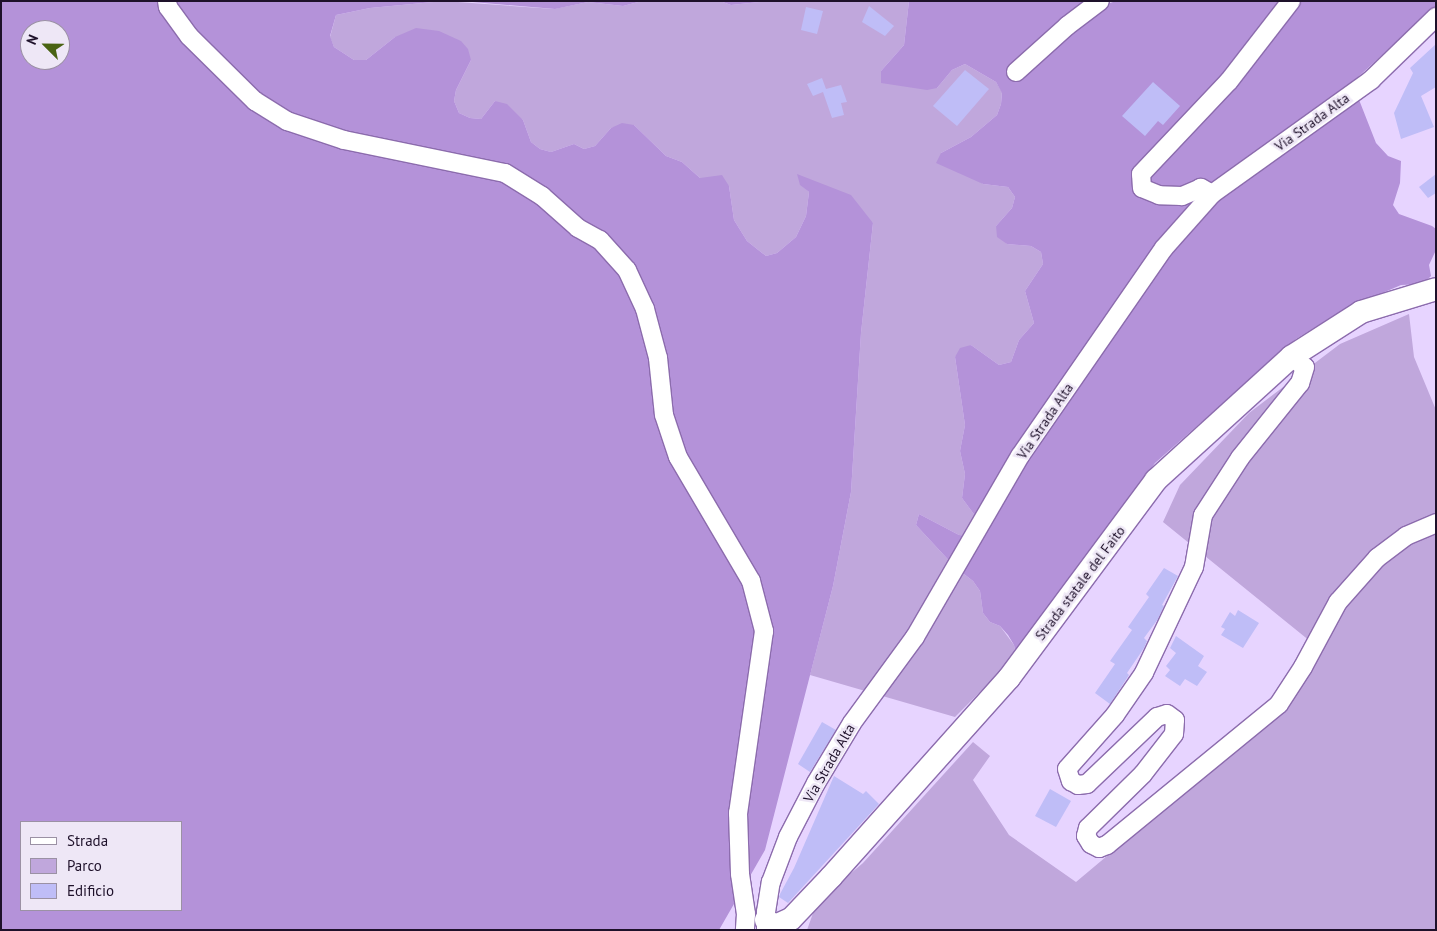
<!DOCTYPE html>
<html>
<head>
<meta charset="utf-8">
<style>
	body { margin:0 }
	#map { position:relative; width:1437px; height:931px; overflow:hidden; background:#e7d4ff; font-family:"PT Sans",sans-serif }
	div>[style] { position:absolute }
	.green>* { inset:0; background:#c0a7dc }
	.forest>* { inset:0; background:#b492d9 }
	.building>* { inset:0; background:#bfbdf7 }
	.roads { filter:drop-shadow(1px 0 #8c6cad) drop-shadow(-1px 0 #8c6cad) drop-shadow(0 1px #8c6cad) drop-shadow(0 -1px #8c6cad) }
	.minor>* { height:18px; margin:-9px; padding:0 9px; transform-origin:9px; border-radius:9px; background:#fff }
	.tertiary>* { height:22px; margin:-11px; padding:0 11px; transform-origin:11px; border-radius:11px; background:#fff }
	span { translate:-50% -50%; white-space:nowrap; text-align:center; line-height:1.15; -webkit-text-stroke:5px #eee7f6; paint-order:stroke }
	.street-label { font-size:14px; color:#1e112a }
	.frame { position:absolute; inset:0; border:2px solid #1e112a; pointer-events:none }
	.legend { position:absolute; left:20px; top:821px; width:162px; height:90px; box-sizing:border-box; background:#eee7f6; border:1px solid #9b91a4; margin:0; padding:6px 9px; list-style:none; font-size:15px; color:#1e112a }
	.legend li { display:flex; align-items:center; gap:10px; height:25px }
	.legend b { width:25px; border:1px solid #9b91a4 }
	.north { position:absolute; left:20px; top:20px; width:50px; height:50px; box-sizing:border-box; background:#eee7f6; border:1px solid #9b91a4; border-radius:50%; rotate:293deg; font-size:14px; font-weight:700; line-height:20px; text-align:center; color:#1e112a }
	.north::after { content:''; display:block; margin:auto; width:18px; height:22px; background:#4a6313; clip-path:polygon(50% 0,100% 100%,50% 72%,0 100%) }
</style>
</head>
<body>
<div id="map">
	<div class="green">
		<i style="clip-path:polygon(444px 1px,554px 9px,588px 2px,623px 6px,642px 1px,720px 1px,731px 5px,769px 1px,909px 1px,904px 45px,881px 71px,937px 88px,952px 70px,965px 64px,996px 82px,1002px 92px,1001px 104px,997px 115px,971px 137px,941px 153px,983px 184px,1008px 187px,1015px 197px,1012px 208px,996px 226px,1007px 244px,1031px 246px,1041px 252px,1043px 264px,1025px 291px,1034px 323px,1019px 340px,1011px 362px,999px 365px,971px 345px,955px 357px,965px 425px,960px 451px,965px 474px,962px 498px,976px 517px,970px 536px,959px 535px,919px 514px,916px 525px,955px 567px,973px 581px,980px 591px,983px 613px,990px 622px,1000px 626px,1014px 645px,1016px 656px,955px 717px,810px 675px,833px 586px,851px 492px,861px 333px,873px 223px,801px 185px,809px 192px,806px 216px,796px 237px,777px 253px,766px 256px,747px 241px,734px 220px,729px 186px,700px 178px,682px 162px,666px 156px,634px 125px,611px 128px,595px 146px,584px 149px,574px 144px,551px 152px,540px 149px,531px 142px,523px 120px,495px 101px,481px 119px,470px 118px,459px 113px,454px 101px,456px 90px,471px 60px,395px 37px,366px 60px,354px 60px,334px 47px,330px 37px,336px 15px,370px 8px)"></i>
		<i style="clip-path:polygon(1409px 314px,1414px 357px,1436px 410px,1436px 930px,807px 930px,817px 902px,863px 863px,973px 742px,990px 756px,973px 780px,1009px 835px,1076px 882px,1231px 752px,1288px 708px,1321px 650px,1163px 522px,1180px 485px,1249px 413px,1340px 344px)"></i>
	</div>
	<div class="forest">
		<i style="clip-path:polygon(evenodd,1px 1px,444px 1px,370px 8px,336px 15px,330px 36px,334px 47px,354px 60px,366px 60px,395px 37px,416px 28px,439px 31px,461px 41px,468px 49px,471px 60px,456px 90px,454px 101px,459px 113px,470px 118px,481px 119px,495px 101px,507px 104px,523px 120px,531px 142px,540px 149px,551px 152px,574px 144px,584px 149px,595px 146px,611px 128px,622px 123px,634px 125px,666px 156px,682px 162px,700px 178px,722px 175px,729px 186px,734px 220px,747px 241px,766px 256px,777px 253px,796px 237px,806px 216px,809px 192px,800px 185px,797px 174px,851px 195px,873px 223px,861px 333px,851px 492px,833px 586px,765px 850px,719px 930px,1px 930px,1px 1px,30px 30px,60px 30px,60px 60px,30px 60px,30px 30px,1px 1px,21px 822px,181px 822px,181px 910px,21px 910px,21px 822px)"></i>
		<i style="clip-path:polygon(461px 1px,642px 1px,623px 6px,588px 2px,555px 9px)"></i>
		<i style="clip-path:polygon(720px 1px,769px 1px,731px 5px)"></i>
		<i style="clip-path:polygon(909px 1px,1087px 1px,1101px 6px,1116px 1px,1436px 1px,1436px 6px,1358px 77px,1354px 87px,1376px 143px,1388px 156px,1401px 161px,1400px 183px,1393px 205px,1399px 214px,1432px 226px,1436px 229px,1436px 250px,1429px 265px,1431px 276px,1423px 284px,1401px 285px,1343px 310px,1296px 339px,1155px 463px,1016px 656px,1014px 645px,1008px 635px,1000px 626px,990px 622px,983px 613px,980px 591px,973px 581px,955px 567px,916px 525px,919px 514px,959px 535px,970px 536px,976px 517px,962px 498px,965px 474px,960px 451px,965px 425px,955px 357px,960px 348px,971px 345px,999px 365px,1011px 362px,1019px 340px,1034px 323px,1025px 291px,1043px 264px,1041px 252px,1031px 246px,1007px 244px,997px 237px,996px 226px,1012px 208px,1015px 197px,1008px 187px,983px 184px,936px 163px,941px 153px,971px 137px,997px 115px,1001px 104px,1002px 93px,996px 82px,965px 64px,952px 70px,937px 88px,927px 90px,881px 83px,881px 71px,904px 45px)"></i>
	</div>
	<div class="building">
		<i style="clip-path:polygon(869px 6px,894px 26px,885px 36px,862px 22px)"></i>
		<i style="clip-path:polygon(806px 7px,823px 11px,817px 34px,801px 30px)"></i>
		<i style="clip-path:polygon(1436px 44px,1436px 87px,1421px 96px,1434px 127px,1401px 139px,1394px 113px,1413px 73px,1410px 68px)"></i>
		<i style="clip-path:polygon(965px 70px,989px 89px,957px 126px,933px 106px)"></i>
		<i style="clip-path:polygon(822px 78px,826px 89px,841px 85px,847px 102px,841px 103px,844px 115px,832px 118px,823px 92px,813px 96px,807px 84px)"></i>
		<i style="clip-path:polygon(1153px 82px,1180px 106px,1163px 125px,1158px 121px,1145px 136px,1122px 116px)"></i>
		<i style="clip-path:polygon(1436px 174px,1436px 193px,1428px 198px,1419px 187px)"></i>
		<i style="clip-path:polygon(1164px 568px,1178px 576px,1162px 605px,1164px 606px,1158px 619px,1144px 638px,1147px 641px,1144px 648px,1127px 673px,1129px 675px,1110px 704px,1095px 693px,1115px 664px,1110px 661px,1132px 630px,1128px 627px,1149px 597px,1146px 594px)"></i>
		<i style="clip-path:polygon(1238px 610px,1259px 623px,1243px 648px,1221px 635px,1225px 629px,1221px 627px,1230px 612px,1235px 616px)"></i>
		<i style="clip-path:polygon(1176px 636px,1204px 656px,1198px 666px,1207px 672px,1197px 686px,1185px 679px,1180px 686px,1165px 676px,1170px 670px,1166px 666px,1176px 653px,1170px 648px)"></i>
		<i style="clip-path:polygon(822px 722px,836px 730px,810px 772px,798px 764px)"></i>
		<i style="clip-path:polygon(834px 776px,863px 794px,866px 791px,879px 804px,788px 903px,779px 897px,780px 894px,794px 868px)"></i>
		<i style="clip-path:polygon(1050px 789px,1071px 801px,1056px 827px,1035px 816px)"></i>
	</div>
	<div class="roads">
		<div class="minor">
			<i style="left:167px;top:1px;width:6px;rotate:81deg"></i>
			<i style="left:168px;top:7px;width:36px;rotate:54deg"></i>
			<i style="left:189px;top:36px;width:93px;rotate:44.6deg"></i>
			<i style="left:255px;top:101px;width:38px;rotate:32deg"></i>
			<i style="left:287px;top:121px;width:60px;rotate:18.4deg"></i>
			<i style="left:344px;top:140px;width:164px;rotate:11.6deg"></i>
			<i style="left:505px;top:173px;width:44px;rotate:31.9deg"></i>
			<i style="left:542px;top:196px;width:48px;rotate:41.6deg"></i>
			<i style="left:578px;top:228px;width:25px;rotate:29deg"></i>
			<i style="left:600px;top:240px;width:40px;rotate:48deg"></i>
			<i style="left:627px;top:270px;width:43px;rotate:65.2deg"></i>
			<i style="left:645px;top:309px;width:51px;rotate:75.1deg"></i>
			<i style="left:658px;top:358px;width:57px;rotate:84deg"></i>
			<i style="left:664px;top:415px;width:44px;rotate:71.6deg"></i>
			<i style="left:678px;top:457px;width:144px;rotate:59.5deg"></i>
			<i style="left:751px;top:581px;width:52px;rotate:75.4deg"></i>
			<i style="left:764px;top:631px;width:184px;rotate:98.1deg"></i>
			<i style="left:738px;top:813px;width:61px;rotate:88.1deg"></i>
			<i style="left:740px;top:874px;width:40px;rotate:81.5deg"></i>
			<i style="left:746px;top:914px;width:16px;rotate:94deg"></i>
			<i style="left:1016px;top:72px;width:69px;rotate:-42deg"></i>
			<i style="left:1067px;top:26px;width:41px;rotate:-37.1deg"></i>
			<i style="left:1212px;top:194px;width:13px;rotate:-151deg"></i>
			<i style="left:1201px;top:188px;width:21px;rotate:157deg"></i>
			<i style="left:1182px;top:196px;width:23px;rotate:-178deg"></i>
			<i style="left:1159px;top:195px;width:18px;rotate:-158deg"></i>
			<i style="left:1142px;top:188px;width:14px;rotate:-94deg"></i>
			<i style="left:1141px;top:174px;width:128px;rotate:-46.6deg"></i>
			<i style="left:1229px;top:81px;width:101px;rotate:-52.2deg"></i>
			<i style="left:1291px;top:357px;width:17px;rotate:36deg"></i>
			<i style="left:1305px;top:367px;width:17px;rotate:107deg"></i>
			<i style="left:1300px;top:383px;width:96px;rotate:128.7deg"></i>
			<i style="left:1240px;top:458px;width:68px;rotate:123deg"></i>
			<i style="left:1203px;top:515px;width:53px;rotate:99.8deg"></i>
			<i style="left:1194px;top:567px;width:117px;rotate:115.3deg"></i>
			<i style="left:1144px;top:673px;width:51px;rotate:124.6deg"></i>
			<i style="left:1115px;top:715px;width:72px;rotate:131.6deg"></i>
			<i style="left:1067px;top:769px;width:13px;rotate:72deg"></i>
			<i style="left:1071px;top:781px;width:8px;rotate:30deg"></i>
			<i style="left:1078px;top:785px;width:9px;rotate:-6deg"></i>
			<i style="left:1087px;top:784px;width:97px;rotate:-43.7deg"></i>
			<i style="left:1157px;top:717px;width:10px;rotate:-17deg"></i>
			<i style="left:1167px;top:714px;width:10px;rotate:37deg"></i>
			<i style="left:1175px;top:720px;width:14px;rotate:94deg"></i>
			<i style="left:1174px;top:734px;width:51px;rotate:127.8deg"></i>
			<i style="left:1143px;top:774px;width:77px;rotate:135.5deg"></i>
			<i style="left:1088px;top:828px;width:8px;rotate:104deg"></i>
			<i style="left:1086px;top:836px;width:9px;rotate:58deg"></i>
			<i style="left:1091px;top:844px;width:9px;rotate:27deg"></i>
			<i style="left:1099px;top:848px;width:9px;rotate:-21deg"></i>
			<i style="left:1107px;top:845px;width:222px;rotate:-39.3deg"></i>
			<i style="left:1279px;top:704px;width:44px;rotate:-57deg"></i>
			<i style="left:1303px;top:667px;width:74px;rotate:-61.7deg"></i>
			<i style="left:1338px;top:602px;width:59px;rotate:-48.4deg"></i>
			<i style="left:1377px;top:558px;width:36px;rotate:-37deg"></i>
			<i style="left:1406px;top:536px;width:33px;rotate:-23deg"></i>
			<i style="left:766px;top:930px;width:18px;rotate:-90deg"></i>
			<i style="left:766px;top:912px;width:30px;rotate:-81deg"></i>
			<i style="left:771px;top:882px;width:48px;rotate:-69.3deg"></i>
			<i style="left:788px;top:837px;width:61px;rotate:-62.6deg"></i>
			<i style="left:816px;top:783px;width:70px;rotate:-59deg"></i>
			<i style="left:852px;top:723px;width:107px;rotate:-53.8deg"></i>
			<i style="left:915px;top:637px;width:209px;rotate:-59.9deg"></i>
			<i style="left:1020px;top:456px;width:253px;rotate:-55.3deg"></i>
			<i style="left:1164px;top:248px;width:72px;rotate:-48.4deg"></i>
			<i style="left:1212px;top:194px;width:196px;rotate:-35.6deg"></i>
			<i style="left:1371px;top:80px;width:91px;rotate:-44.1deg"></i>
		</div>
		<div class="tertiary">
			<i style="left:766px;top:920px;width:11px;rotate:34deg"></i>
			<i style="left:775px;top:926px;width:17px;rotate:-24deg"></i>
			<i style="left:791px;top:919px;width:58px;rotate:-46.4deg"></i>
			<i style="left:831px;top:877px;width:267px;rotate:-48.2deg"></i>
			<i style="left:1009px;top:678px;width:247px;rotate:-53.4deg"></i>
			<i style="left:1156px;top:480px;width:183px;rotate:-42.3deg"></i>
			<i style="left:1291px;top:357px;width:83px;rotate:-32.7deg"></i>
			<i style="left:1361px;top:312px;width:78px;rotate:-17deg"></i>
		</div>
	</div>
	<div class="street-label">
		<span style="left:1312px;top:122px;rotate:-36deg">Via Strada Alta</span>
		<span style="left:1045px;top:421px;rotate:-56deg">Via Strada Alta</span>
		<span style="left:1080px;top:583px;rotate:-53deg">Strada statale del Faito</span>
		<span style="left:829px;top:763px;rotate:-60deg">Via Strada Alta</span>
	</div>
	<div class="frame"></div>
	<ul class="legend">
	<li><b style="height:6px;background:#fff"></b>Strada</li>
	<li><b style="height:14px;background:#c0a7dc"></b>Parco</li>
	<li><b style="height:14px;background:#bfbdf7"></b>Edificio</li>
	</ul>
	<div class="north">N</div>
</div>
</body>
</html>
